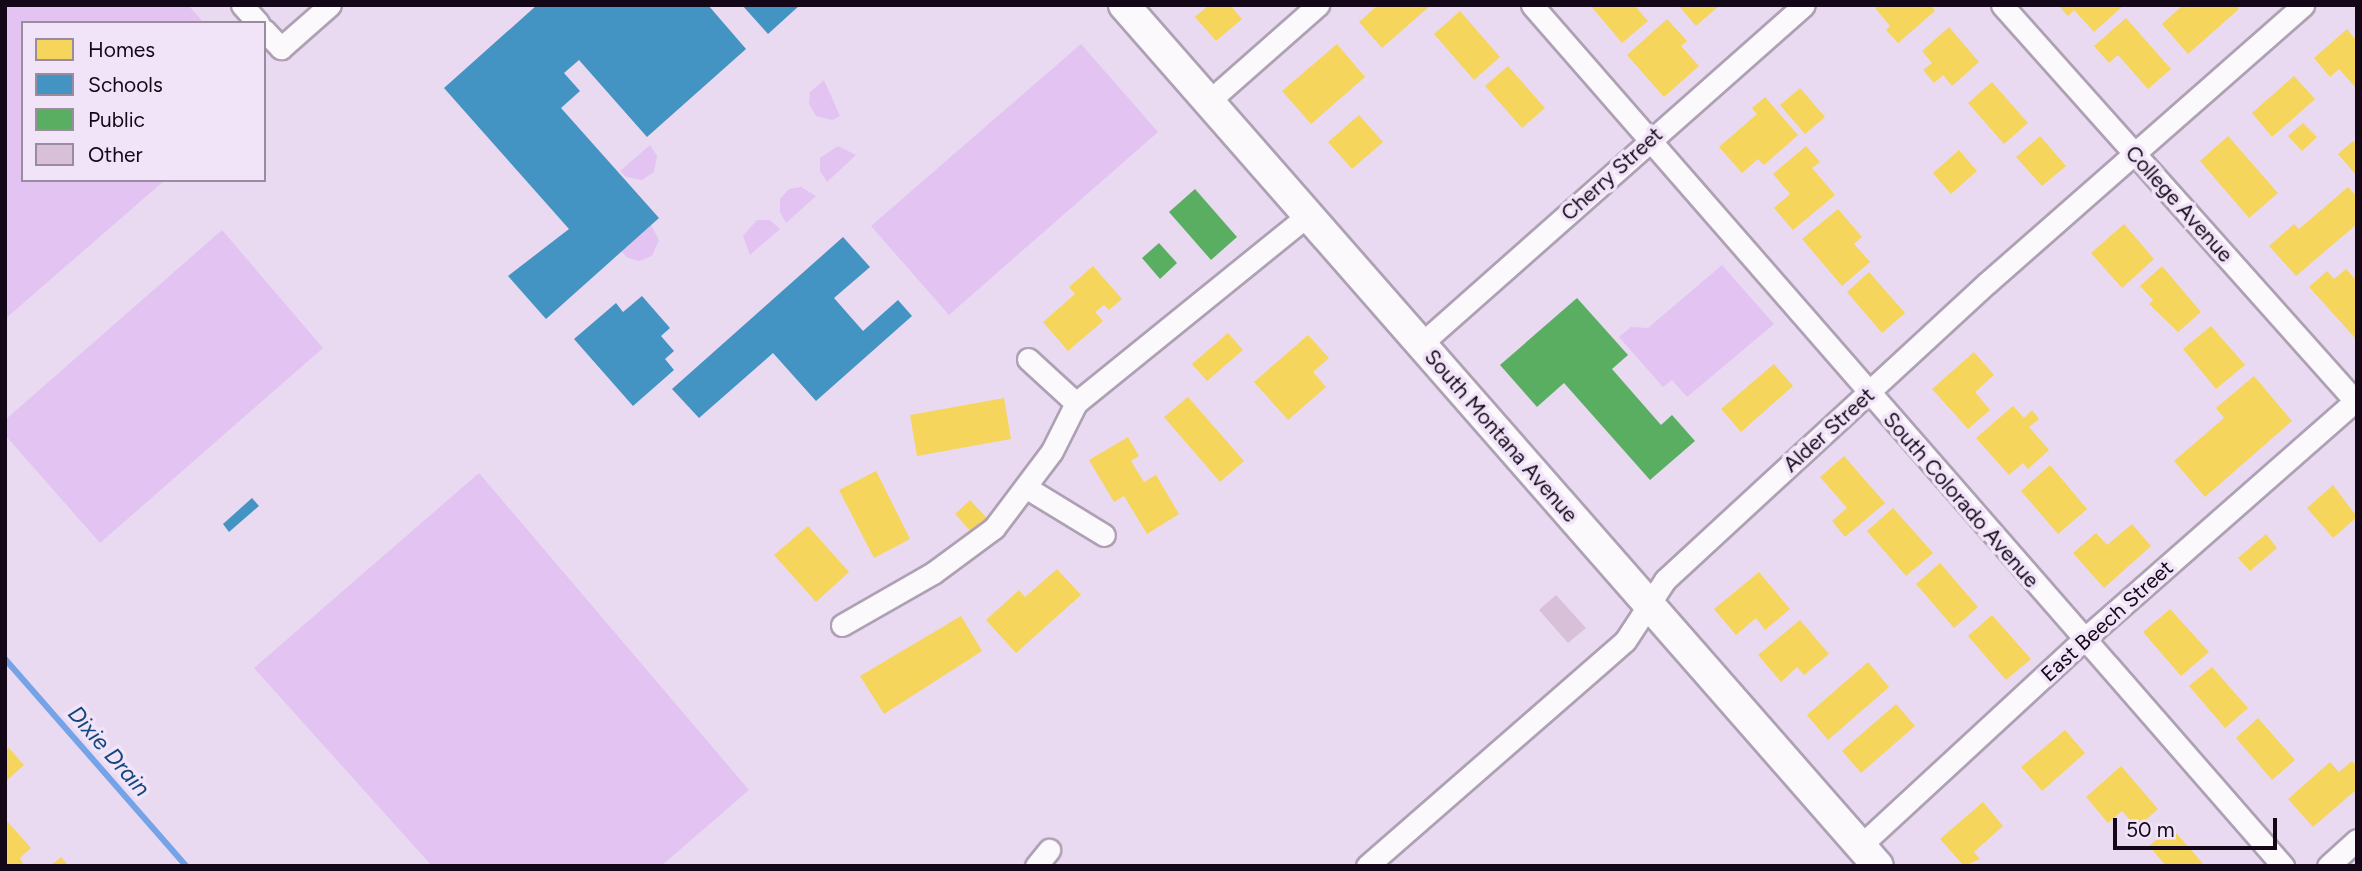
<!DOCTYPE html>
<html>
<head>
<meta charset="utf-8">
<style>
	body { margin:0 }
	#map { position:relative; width:2362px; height:871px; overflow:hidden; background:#e9daf1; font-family:Figtree,sans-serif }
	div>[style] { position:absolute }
	.green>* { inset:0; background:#e2c3f2 }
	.homes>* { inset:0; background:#f6d55c }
	.schools>* { inset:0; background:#4393c3 }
	.public>* { inset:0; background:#5aae61 }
	.stream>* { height:6px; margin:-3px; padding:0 3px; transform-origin:3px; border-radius:3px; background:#74a3e7 }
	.building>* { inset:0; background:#d9c0d9 }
	.roads { filter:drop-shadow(2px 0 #aea1b4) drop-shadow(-2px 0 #aea1b4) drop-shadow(0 2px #aea1b4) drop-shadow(0 -2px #aea1b4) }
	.street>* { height:21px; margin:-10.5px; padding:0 10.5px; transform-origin:10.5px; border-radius:10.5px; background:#fcf9fd }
	.secondary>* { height:30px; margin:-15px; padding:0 15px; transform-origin:15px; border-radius:15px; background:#fcf9fd }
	span { translate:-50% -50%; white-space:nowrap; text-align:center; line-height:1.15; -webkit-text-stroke:7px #f1e4f8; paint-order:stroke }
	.street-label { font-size:21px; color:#130718 }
	.water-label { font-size:23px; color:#14467e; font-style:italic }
	.frame { position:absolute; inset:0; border:7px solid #130718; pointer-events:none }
	.legend { position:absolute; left:21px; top:21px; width:245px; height:161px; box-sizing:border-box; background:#f1e4f8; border:2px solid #988c9e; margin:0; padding:9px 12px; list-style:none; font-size:21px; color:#130718 }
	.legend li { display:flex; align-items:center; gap:14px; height:35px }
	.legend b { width:35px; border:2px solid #988c9e }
	.scale { position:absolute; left:2113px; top:818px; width:164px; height:32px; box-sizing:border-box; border:4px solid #130718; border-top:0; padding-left:9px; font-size:21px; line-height:24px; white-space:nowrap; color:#130718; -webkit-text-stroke:5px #f1e4f8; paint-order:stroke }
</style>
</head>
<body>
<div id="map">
	<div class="green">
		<i style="clip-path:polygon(5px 5px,188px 5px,204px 23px,23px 23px,23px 180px,165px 180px,5px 319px)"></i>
		<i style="clip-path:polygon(1081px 44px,1158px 132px,949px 315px,871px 226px)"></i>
		<i style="clip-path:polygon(824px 80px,840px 116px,832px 120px,816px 116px,809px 104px,810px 92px)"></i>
		<i style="clip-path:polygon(650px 145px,657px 156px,654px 172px,642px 180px,626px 177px,620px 171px)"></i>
		<i style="clip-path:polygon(838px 146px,856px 155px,827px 182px,820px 171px,820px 158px)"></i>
		<i style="clip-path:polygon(801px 187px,816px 196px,786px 223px,780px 212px,780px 199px,789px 189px)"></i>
		<i style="clip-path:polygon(757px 220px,770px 220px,780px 229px,750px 255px,743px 236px)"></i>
		<i style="clip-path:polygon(651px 225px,659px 240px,652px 256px,639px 261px,628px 258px,621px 251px)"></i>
		<i style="clip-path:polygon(222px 230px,323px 348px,100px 543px,5px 435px,5px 420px)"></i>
		<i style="clip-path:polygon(1722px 265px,1774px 324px,1687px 397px,1672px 380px,1663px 387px,1619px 337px,1631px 327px,1648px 328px)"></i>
		<i style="clip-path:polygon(479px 473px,749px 790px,661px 866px,432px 866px,254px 668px)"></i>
	</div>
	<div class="homes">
		<i style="clip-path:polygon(1209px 5px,1230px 5px,1242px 19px,1216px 41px,1195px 17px)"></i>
		<i style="clip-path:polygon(1378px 5px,1431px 5px,1382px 48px,1359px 22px)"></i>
		<i style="clip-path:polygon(1590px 5px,1634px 5px,1648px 21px,1622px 43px)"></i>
		<i style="clip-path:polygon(1678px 5px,1720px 5px,1696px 26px)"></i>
		<i style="clip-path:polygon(1878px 5px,1931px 5px,1935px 11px,1898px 43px,1886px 30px,1890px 26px,1875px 8px)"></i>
		<i style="clip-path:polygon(2058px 5px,2124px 5px,2094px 32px,2074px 10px,2068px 16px)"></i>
		<i style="clip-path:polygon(2183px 5px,2235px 5px,2239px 9px,2188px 54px,2162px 24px)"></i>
		<i style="clip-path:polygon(1460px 11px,1500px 57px,1474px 80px,1434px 34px)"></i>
		<i style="clip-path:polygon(2126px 18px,2171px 69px,2148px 89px,2118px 55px,2109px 63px,2094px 46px)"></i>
		<i style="clip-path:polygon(1667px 19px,1687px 41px,1681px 46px,1699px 66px,1664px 97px,1627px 55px)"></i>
		<i style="clip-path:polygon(1949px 27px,1979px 62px,1952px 86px,1943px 75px,1934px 83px,1923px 70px,1932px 63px,1922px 51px)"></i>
		<i style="clip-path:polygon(2347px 29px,2357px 41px,2357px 89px,2339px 69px,2330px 77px,2314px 58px)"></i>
		<i style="clip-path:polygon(1337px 44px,1365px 77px,1311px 124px,1282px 91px)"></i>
		<i style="clip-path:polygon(1508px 66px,1545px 108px,1522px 128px,1485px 86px)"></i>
		<i style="clip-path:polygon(2294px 76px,2315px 99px,2272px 137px,2252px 113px)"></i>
		<i style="clip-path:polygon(1992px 82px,2028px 123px,2004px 144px,1968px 103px)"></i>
		<i style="clip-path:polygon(1800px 88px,1825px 117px,1805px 134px,1780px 105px)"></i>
		<i style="clip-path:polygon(1765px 97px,1798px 135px,1764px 165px,1758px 159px,1742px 173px,1719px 147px,1757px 114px,1752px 108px)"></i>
		<i style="clip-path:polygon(1359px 115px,1383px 142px,1352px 169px,1328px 142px)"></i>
		<i style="clip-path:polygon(2303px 123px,2317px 137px,2302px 151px,2288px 136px)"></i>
		<i style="clip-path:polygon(2040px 136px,2066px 166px,2042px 186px,2016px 157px)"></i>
		<i style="clip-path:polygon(2228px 136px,2278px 193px,2249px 218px,2200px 161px)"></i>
		<i style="clip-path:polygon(2353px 141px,2357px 145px,2357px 176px,2338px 154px)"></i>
		<i style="clip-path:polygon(1806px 146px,1820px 162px,1812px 168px,1835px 195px,1793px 230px,1774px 208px,1790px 194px,1773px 174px)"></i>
		<i style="clip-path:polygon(1959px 150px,1977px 171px,1951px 194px,1933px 173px)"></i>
		<i style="clip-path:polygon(2348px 187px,2357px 197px,2357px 224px,2296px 276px,2269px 246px,2294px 224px,2299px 229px)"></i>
		<i style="clip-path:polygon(1838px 209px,1862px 237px,1854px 244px,1870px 262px,1842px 286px,1802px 239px)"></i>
		<i style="clip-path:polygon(2124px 224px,2154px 259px,2122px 288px,2091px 253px)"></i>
		<i style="clip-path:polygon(1093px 266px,1122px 299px,1109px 310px,1104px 305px,1095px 312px,1103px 321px,1068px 351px,1043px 322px,1075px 294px,1069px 287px)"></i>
		<i style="clip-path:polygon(2162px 266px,2201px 312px,2178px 332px,2149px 304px,2153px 300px,2140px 286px)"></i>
		<i style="clip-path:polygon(2346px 269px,2357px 281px,2357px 340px,2309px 287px,2327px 271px,2334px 279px)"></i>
		<i style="clip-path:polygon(1869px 272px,1905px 313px,1882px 333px,1847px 292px)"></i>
		<i style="clip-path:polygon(2211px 326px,2245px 365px,2216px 389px,2183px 349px)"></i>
		<i style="clip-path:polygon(1228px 333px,1243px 350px,1207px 381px,1192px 364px)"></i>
		<i style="clip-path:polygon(1308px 335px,1329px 358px,1313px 372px,1326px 387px,1288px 420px,1254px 382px)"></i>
		<i style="clip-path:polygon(1974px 352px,1994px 375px,1975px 392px,1990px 410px,1968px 429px,1932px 389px)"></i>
		<i style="clip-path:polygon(1774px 364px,1793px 386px,1741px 432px,1721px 409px)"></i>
		<i style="clip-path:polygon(2254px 376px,2292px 421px,2205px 497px,2174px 461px,2224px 418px,2216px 408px)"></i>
		<i style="clip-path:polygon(1188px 397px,1244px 461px,1220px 482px,1164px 417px)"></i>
		<i style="clip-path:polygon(1004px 398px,1011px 439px,917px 456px,910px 415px)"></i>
		<i style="clip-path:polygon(2013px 406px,2024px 418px,2032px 410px,2039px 419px,2029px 427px,2049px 450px,2028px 469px,2023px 463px,2009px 475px,1976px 438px)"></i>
		<i style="clip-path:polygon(1128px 437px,1139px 456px,1131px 461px,1144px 482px,1156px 475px,1179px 514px,1147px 534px,1124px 496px,1114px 502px,1089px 460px)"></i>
		<i style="clip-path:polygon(1844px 456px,1885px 503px,1845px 537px,1832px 521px,1847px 508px,1820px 477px)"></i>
		<i style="clip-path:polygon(2050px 465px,2087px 509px,2058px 534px,2021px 491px)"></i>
		<i style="clip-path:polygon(876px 471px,910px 539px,874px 558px,839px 490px)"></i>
		<i style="clip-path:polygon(2333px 485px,2357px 517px,2333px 538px,2307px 508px)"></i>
		<i style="clip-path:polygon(970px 500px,987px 518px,972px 533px,955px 514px)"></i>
		<i style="clip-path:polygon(1893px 508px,1933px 553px,1906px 576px,1867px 531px)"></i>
		<i style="clip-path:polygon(2132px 524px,2151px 546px,2104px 588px,2073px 553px,2096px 533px,2107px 545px)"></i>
		<i style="clip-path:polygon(808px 526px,849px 572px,816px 602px,774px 555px)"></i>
		<i style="clip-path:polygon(2266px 534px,2277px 548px,2250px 571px,2238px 558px)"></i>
		<i style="clip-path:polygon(1940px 563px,1978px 607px,1954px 628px,1916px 584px)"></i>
		<i style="clip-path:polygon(1057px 569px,1081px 595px,1016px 653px,986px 620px,1019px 590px,1025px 597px)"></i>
		<i style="clip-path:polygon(1759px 572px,1790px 609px,1765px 630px,1756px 618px,1736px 635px,1714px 609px)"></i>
		<i style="clip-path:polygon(2170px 609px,2209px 652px,2181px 676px,2143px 632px)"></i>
		<i style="clip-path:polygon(1992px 615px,2031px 659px,2006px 680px,1968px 636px)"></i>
		<i style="clip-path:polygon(961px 616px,982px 651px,884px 714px,860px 676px)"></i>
		<i style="clip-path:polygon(1800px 620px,1829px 654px,1804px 675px,1797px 667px,1781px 682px,1758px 655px)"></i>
		<i style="clip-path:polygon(1868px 662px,1889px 687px,1828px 740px,1807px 715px)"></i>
		<i style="clip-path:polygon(2212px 667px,2248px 708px,2225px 728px,2189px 686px)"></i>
		<i style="clip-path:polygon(1896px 704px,1915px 726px,1861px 773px,1842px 751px)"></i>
		<i style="clip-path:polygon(2258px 718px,2295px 760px,2272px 780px,2236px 738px)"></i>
		<i style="clip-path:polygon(2065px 730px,2085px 753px,2042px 791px,2021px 767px)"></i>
		<i style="clip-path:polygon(9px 748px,24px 765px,5px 782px,5px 751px)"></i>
		<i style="clip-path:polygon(2352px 761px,2357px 767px,2357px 789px,2313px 827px,2288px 799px,2330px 762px,2339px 772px)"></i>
		<i style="clip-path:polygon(2121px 766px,2158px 809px,2137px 828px,2122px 811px,2108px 823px,2086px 797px)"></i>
		<i style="clip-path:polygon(1983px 802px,2003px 826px,1974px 852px,1980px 859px,1964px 866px,1940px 839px)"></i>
		<i style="clip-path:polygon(5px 819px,31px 848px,20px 858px,24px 866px,5px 866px)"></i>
		<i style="clip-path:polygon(2171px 827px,2205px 866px,2166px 866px,2149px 846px)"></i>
		<i style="clip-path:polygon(61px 857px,69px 866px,50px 866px)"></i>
	</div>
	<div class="schools">
		<i style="clip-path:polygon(537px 5px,708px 5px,746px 49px,647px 137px,579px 60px,564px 73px,580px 91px,561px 108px,659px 218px,546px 319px,508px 276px,569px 229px,444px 88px)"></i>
		<i style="clip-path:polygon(742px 5px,800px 5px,768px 34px)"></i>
		<i style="clip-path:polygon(843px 237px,870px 267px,834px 298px,863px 331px,898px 300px,912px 316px,816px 401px,773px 353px,699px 418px,672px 389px)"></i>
		<i style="clip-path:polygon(642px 296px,670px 328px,661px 336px,674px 351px,665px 359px,674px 370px,633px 406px,574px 339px,616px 303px,623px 312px)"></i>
		<i style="clip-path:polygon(252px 498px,259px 506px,229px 532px,223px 524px)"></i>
	</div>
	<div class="public">
		<i style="clip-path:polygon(1195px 189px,1237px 237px,1211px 260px,1169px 212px)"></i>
		<i style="clip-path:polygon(1159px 243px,1177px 263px,1160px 279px,1142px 258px)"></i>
		<i style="clip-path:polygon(1577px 298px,1628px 355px,1612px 369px,1661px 425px,1672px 415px,1695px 441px,1650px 480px,1564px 383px,1537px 407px,1500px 365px)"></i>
	</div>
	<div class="stream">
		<i style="left:5px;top:659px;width:275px;rotate:48.8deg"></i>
	</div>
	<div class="building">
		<i style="clip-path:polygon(1556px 595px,1586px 628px,1568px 643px,1539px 610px)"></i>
	</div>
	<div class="roads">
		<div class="street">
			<i style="left:242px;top:5px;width:24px;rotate:48deg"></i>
			<i style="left:1532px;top:5px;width:1143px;rotate:48.9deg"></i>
			<i style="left:2002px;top:5px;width:533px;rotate:48.27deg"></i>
			<i style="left:264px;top:30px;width:25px;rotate:47deg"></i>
			<i style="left:281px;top:48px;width:65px;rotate:-41.3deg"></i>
			<i style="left:1208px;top:102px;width:147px;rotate:-41.4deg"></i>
			<i style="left:1421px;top:344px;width:511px;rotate:-41.51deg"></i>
			<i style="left:1028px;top:359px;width:65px;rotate:42.5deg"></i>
			<i style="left:1027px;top:488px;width:90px;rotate:31.4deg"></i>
			<i style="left:842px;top:625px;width:105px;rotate:-29.7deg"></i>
			<i style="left:933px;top:573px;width:76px;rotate:-36.4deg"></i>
			<i style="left:994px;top:528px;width:96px;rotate:-53deg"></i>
			<i style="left:1052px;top:451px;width:54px;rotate:-63.4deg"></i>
			<i style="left:1076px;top:403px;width:299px;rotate:-39deg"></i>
			<i style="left:1860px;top:846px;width:304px;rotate:-42.7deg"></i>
			<i style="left:2083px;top:640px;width:365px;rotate:-41.3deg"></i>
			<i style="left:1036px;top:866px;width:21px;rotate:-51deg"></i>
			<i style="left:1367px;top:866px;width:342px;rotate:-41.1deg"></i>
			<i style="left:1625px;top:641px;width:73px;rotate:-56.7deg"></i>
			<i style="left:1665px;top:580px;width:438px;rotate:-42.7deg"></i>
			<i style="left:1987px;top:283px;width:421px;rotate:-41.3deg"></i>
			<i style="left:2328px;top:866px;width:39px;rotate:-42deg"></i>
		</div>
		<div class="secondary">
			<i style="left:1124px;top:5px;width:1144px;rotate:48.79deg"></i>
		</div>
	</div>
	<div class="street-label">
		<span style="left:1612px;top:174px;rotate:-42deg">Cherry Street</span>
		<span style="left:2179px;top:204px;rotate:48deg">College Avenue</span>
		<span style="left:1829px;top:430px;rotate:-42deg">Alder Street</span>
		<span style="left:1501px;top:436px;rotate:49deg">South Montana Avenue</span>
		<span style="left:1961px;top:500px;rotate:49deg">South Colorado Avenue</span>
		<span style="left:2107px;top:621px;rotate:-42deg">East Beech Street</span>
	</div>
	<div class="water-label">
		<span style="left:109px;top:751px;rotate:49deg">Dixie Drain</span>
	</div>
	<div class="frame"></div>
	<ul class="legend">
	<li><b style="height:19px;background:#f6d55c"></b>Homes</li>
	<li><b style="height:19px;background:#4393c3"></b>Schools</li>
	<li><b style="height:19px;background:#5aae61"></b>Public</li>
	<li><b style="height:19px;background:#d9c0d9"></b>Other</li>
	</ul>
	<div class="scale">50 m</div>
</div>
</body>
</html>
